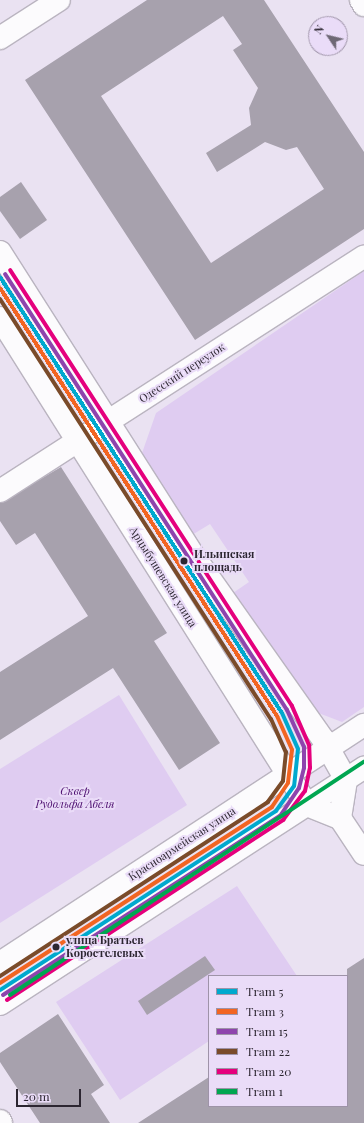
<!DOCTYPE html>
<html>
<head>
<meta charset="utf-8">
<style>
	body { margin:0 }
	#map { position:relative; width:364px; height:1123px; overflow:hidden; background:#eae2f2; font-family:"Playfair Display",serif }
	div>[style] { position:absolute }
	.green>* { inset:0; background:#dfccf1 }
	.building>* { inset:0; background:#a7a1ad }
	.roads { filter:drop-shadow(1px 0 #bab4c0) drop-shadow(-1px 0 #bab4c0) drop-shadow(0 1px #bab4c0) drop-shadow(0 -1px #bab4c0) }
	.street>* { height:22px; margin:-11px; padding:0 11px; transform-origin:11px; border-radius:11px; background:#fcfbfd }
	.secondary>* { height:22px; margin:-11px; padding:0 11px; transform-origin:11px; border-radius:11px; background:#fcfbfd }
	.tram-1>* { height:4px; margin:-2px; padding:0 2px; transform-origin:2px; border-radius:2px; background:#00a9ce }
	.tram-2>* { height:4px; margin:-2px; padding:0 2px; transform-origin:2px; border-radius:2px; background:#f26522 }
	.tram-3>* { height:4px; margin:-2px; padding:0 2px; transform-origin:2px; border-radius:2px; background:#8e44ad }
	.tram-4>* { height:4px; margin:-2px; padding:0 2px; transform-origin:2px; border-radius:2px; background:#7a4b2a }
	.tram-5>* { height:4px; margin:-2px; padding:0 2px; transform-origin:2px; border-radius:2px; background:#e5007d }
	.tram-6>* { height:4px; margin:-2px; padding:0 2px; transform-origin:2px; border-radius:2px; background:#00a651 }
	.dots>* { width:11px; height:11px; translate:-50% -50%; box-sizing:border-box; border:2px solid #eadcf8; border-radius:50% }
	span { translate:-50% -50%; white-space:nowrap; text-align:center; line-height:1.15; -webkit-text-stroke:4px #eadcf8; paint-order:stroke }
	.street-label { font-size:11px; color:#2c2631 }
	.stop-label { font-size:11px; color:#2c2631; font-weight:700 }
	.left { translate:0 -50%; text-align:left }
	.park-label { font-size:11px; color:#4a0b6d; font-style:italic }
	.legend { position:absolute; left:208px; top:975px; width:140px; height:132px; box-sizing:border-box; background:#eadcf8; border:1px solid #9e93a8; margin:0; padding:5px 7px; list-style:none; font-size:12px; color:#2c2631 }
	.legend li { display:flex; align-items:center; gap:8px; height:20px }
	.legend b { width:20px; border:1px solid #9e93a8 }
	.north { position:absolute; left:308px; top:16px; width:40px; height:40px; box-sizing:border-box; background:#eadcf8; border:1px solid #9e93a8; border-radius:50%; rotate:305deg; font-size:11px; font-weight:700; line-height:16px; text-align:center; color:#2c2631 }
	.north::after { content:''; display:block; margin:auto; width:14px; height:18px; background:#6e6875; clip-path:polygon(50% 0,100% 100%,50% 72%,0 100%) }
	.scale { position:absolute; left:16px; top:1089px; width:65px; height:18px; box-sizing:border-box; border:2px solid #2c2631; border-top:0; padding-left:5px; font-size:12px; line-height:14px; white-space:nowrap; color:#2c2631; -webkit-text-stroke:3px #eadcf8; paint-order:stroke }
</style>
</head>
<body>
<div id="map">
	<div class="green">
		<i style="clip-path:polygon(364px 271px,364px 707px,342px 722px,308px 709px,233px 593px,249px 582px,210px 524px,192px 535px,141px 456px,156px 413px)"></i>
		<i style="clip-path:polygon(119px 695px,187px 805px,0 923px,0 769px)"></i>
		<i style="clip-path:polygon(237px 886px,297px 976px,209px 976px,209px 1041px,120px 1100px,56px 1002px)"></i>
	</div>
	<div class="building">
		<i style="clip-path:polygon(evenodd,147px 0,264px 0,364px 152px,364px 229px,195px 340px,25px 80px,147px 0,223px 16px,242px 44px,233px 50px,258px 88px,249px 108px,251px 125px,206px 153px,217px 172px,265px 142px,286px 150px,297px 147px,324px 189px,211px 263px,101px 96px,223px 16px)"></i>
		<i style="clip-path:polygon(21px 182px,47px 220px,20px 239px,0 211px,0 197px)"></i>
		<i style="clip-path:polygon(61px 467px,167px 633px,154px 641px,220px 743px,179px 770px,113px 668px,0 740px,0 672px,88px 616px,35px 533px,16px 545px,0 521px,0 503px)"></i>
		<i style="clip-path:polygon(205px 956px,215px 970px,147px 1015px,138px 1001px)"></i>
		<i style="clip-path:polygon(364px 958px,364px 1123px,138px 1123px,209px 1077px,209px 1106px,347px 1106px,347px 969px)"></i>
		<i style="clip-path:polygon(58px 1014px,104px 1085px,91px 1094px,110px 1123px,40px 1123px,0 1062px,0 1053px)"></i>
	</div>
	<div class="roads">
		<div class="street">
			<i style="left:361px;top:0;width:6px;rotate:59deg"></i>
			<i style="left:0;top:38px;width:70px;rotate:-32.8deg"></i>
			<i style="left:0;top:491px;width:433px;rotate:-32.8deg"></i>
			<i style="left:307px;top:805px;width:35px;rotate:22deg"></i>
			<i style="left:340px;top:818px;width:43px;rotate:56.3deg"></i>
			<i style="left:340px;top:818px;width:38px;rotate:-81deg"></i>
			<i style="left:0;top:1121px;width:2px;rotate:63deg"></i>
		</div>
		<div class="secondary">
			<i style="left:0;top:252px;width:359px;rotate:57.5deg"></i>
			<i style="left:193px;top:555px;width:225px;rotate:54.8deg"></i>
			<i style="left:323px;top:739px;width:47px;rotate:60.7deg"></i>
			<i style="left:0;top:318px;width:576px;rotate:57.77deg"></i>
			<i style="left:0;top:963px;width:435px;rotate:-33.2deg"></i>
			<i style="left:0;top:1004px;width:434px;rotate:-33deg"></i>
		</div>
	</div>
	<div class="tram-1">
		<i style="left:0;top:277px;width:519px;rotate:57.11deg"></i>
		<i style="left:282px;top:713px;width:39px;rotate:66deg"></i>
		<i style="left:298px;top:749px;width:37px;rotate:96deg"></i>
		<i style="left:294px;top:786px;width:31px;rotate:126deg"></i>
		<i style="left:276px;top:811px;width:329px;rotate:147deg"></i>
	</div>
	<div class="tram-2">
		<i style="left:0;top:288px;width:510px;rotate:57.09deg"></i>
		<i style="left:277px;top:716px;width:37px;rotate:66deg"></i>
		<i style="left:292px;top:750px;width:33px;rotate:97deg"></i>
		<i style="left:288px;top:783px;width:29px;rotate:124deg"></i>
		<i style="left:272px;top:807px;width:324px;rotate:147.1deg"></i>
	</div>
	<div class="tram-3">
		<i style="left:3px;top:995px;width:330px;rotate:-32.9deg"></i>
		<i style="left:280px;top:816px;width:34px;rotate:-56deg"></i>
		<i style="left:299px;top:788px;width:21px;rotate:-76deg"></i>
		<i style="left:304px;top:768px;width:21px;rotate:-90deg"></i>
		<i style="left:304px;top:747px;width:41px;rotate:-114.7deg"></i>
		<i style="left:287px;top:710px;width:519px;rotate:-122.89deg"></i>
	</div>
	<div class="tram-4">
		<i style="left:0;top:299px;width:500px;rotate:57.2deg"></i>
		<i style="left:271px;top:719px;width:36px;rotate:66deg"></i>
		<i style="left:286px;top:752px;width:29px;rotate:96deg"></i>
		<i style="left:283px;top:781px;width:26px;rotate:126deg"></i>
		<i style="left:268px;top:802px;width:320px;rotate:147deg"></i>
	</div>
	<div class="tram-5">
		<i style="left:7px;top:1000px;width:330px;rotate:-33.1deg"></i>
		<i style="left:283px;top:820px;width:36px;rotate:-53deg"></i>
		<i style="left:305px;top:791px;width:24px;rotate:-78deg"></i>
		<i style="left:310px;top:768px;width:23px;rotate:-92deg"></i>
		<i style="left:309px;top:745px;width:43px;rotate:-113.6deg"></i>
		<i style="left:292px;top:706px;width:519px;rotate:-122.89deg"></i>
	</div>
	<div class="tram-6">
		<i style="left:10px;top:995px;width:424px;rotate:-33.4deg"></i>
	</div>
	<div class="dots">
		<i style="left:184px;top:561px;background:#2c2631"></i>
		<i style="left:56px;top:947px;background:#2c2631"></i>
	</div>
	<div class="street-label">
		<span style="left:182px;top:373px;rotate:-33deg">Одесский переулок</span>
		<span style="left:163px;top:577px;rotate:58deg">Арцыбушевская улица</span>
		<span style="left:182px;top:844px;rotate:-33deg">Красноармейская улица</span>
	</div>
	<div class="stop-label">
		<span class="left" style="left:194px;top:561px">Ильинская<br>площадь</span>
		<span class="left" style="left:66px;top:947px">улица Братьев<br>Коростелевых</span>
	</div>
	<div class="park-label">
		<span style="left:75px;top:798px">Сквер<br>Рудольфа Абеля</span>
	</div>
	<ul class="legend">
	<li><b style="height:5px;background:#00a9ce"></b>Tram 5</li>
	<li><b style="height:5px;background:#f26522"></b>Tram 3</li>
	<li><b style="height:5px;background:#8e44ad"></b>Tram 15</li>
	<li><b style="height:5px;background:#7a4b2a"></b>Tram 22</li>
	<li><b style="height:5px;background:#e5007d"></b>Tram 20</li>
	<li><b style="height:5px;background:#00a651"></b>Tram 1</li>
	</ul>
	<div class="north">N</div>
	<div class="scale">20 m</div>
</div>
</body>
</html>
